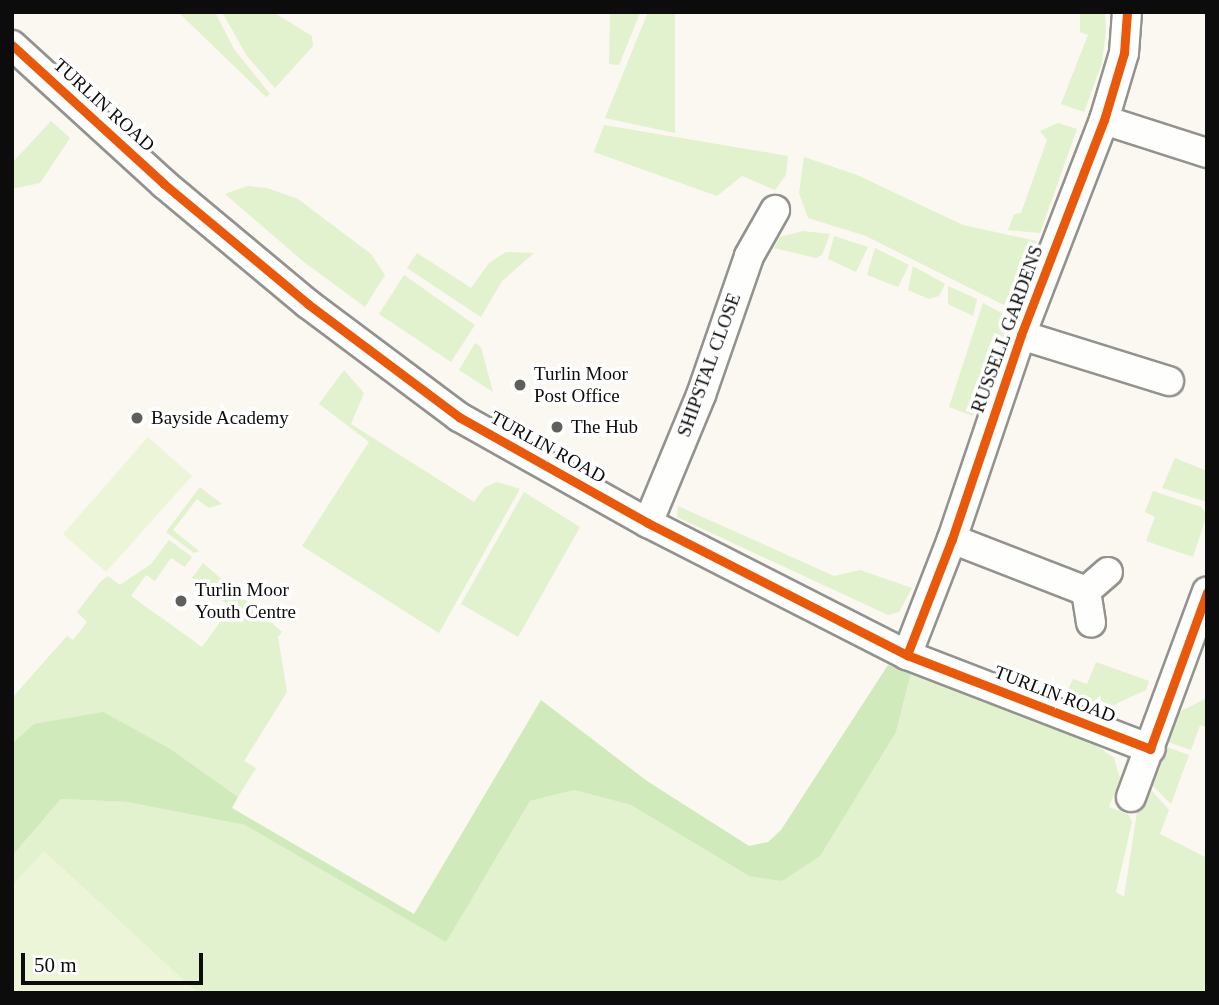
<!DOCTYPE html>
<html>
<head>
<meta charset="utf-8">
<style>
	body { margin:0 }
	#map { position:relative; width:1219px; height:1005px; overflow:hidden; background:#faf8f0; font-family:"Times New Roman",serif }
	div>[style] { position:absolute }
	.green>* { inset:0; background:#e2f1ce }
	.forest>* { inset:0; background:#d1eabb }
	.pitch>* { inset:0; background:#ecf5d8 }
	.roads { filter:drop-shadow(2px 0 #93928f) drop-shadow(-2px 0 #93928f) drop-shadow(0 2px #93928f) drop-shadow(0 -2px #93928f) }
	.minor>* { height:28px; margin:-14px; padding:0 14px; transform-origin:14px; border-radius:14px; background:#fefefd }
	.cycleway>* { height:9px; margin:-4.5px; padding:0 4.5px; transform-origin:4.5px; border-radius:4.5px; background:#e8590c }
	.dots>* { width:19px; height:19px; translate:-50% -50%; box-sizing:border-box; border:4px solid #fff; border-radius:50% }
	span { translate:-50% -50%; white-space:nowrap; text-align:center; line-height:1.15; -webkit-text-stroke:7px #fff; paint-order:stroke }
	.street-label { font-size:19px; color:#0c0c0c }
	.poi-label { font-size:19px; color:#0c0c0c }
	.left { translate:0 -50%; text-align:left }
	.frame { position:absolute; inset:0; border:14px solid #0c0c0c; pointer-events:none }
	.scale { position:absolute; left:21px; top:953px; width:182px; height:32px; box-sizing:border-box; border:4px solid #0c0c0c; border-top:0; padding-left:9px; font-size:21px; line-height:24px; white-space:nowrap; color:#0c0c0c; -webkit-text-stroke:5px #fff; paint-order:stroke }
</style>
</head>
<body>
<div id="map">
	<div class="green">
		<i style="clip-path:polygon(178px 12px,215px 12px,234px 49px,270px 94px,266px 97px)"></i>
		<i style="clip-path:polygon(222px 12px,273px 12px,312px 36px,313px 46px,275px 88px,247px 56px)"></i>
		<i style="clip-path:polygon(610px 12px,640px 13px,619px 65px,609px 64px)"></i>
		<i style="clip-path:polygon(648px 12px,675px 12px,675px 133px,605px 118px)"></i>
		<i style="clip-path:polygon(1080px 12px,1105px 12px,1106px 30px,1102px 63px,1084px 112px,1061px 104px,1088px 35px,1080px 32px)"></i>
		<i style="clip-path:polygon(51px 121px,70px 138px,40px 183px,12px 189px,12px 163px)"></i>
		<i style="clip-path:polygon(1058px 123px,1077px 129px,1040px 233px,1008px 230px,1014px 214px,1021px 213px,1047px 140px,1040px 131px)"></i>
		<i style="clip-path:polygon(604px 125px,788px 156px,786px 175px,775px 190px,742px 176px,717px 196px,594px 152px)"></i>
		<i style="clip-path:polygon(804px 157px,857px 175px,963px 225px,1037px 241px,1012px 309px,866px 236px,808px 218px,799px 193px)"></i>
		<i style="clip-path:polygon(248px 186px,267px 188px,298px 199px,371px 254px,385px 275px,365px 307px,304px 262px,225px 194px)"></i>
		<i style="clip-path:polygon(803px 231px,830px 234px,822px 255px,816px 258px,774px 248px,780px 237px)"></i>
		<i style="clip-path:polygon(834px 236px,868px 247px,856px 272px,828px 259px)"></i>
		<i style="clip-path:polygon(875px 248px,909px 265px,898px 287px,867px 275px)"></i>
		<i style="clip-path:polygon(506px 252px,534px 253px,502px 281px,481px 317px,407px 268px,417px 253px,471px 288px,489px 263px)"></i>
		<i style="clip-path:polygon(913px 266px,945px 284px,939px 296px,929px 299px,908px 290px)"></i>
		<i style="clip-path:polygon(404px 275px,475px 325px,451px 362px,379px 314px)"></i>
		<i style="clip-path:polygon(948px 286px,977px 299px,973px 316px,948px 304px)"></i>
		<i style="clip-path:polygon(983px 303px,1009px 317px,973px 416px,949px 407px)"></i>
		<i style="clip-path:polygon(475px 343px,481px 347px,493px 392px,459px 370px)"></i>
		<i style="clip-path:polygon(344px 370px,364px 393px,351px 424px,474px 502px,485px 487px,497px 482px,520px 489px,439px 633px,302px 546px,369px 442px,319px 404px)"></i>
		<i style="clip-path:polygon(1175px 458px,1207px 471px,1207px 502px,1162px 488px)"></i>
		<i style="clip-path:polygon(200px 487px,222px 504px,209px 508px,197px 499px,173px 530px,199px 551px,194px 553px,166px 532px)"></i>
		<i style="clip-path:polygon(1153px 491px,1201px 507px,1207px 514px,1193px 557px,1146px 541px,1155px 517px,1145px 512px)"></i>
		<i style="clip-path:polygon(524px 492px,580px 527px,518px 637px,461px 604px)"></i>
		<i style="clip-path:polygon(678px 506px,834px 576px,860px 570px,912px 588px,899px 612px,888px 615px,677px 517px)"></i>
		<i style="clip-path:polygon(169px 540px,192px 557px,185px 567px,171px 558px,155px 581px,146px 575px,131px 596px,202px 647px,231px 607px,192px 578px,203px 563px,282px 632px,278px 637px,287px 692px,244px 761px,256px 768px,238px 797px,172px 750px,12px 744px,12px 698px,67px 636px,73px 640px,87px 622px,77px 612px,101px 581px,108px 576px,120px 585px,151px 564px)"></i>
		<i style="clip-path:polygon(1096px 662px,1149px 681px,1146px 690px,1105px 709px,1065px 695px,1073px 679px,1087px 684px)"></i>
		<i style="clip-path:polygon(911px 673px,1093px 743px,1114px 758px,1120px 778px,1109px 807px,1129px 815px,1132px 822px,1116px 892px,1124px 897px,1137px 812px,1151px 790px,1169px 810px,1160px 834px,1207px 858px,1207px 993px,12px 993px,12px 856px,61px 799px,127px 802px,245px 825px,446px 941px,530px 801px,574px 790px,631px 805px,749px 876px,896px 732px)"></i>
		<i style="clip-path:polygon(1207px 698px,1207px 727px,1200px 725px,1191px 750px,1168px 742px,1181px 711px)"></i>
		<i style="clip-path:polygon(1167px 747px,1189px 755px,1171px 804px,1153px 786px)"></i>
	</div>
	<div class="forest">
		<i style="clip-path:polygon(888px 665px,911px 673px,896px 732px,820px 856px,782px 881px,749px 876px,631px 805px,574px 790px,530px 801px,446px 942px,245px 825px,127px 802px,61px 799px,12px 856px,12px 744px,34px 724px,103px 712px,172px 750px,238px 797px,232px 808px,414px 914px,541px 700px,647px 781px,749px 846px,768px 842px,781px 830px)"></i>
	</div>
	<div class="pitch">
		<i style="clip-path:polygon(148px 437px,192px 476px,106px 572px,63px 534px)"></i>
		<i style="clip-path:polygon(44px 851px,198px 993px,12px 993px,12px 885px)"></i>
	</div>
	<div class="roads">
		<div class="minor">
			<i style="left:12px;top:45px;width:206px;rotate:42.4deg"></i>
			<i style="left:164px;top:184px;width:187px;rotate:39.8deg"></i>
			<i style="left:308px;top:304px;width:189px;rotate:36.8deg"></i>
			<i style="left:459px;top:417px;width:217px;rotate:29.3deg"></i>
			<i style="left:648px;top:523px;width:291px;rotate:27deg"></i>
			<i style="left:907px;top:655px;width:261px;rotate:21.1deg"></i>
			<i style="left:1104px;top:120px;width:108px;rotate:17.8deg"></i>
			<i style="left:1021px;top:335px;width:155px;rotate:17.3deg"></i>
			<i style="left:648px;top:523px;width:139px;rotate:-67.5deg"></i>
			<i style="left:701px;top:395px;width:147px;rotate:-70.9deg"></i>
			<i style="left:749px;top:256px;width:53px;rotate:-60.5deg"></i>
			<i style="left:952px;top:539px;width:144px;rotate:21.2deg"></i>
			<i style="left:1086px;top:591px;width:29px;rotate:-41deg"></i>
			<i style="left:1086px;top:591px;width:32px;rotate:81deg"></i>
			<i style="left:907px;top:655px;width:124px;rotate:-68.8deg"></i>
			<i style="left:952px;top:539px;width:215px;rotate:-71.3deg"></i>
			<i style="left:1021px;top:335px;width:230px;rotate:-68.9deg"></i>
			<i style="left:1104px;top:120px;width:70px;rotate:-73.4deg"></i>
			<i style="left:1124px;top:53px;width:41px;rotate:-85.8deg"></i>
			<i style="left:1131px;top:797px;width:219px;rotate:-69.7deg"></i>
		</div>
	</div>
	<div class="cycleway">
		<i style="left:12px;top:45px;width:206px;rotate:42.4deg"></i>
		<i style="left:164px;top:184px;width:187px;rotate:39.8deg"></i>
		<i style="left:308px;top:304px;width:189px;rotate:36.8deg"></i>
		<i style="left:459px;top:417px;width:217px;rotate:29.3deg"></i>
		<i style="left:648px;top:523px;width:291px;rotate:27deg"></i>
		<i style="left:907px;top:655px;width:261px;rotate:21.1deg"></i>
		<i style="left:1150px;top:749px;width:167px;rotate:-70deg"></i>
		<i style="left:907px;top:655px;width:124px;rotate:-68.8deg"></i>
		<i style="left:952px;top:539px;width:215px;rotate:-71.3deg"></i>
		<i style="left:1021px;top:335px;width:230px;rotate:-68.9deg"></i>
		<i style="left:1104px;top:120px;width:70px;rotate:-73.4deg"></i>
		<i style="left:1124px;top:53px;width:41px;rotate:-85.8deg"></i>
	</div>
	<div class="dots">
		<i style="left:520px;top:385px;background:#5f5f5c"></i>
		<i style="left:137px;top:418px;background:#5f5f5c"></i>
		<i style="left:557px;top:427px;background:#5f5f5c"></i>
		<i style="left:181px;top:601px;background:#5f5f5c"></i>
	</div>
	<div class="street-label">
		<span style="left:104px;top:105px;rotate:42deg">TURLIN ROAD</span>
		<span style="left:1007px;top:329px;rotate:-70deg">RUSSELL GARDENS</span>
		<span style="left:709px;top:365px;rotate:-70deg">SHIPSTAL CLOSE</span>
		<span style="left:548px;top:447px;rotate:29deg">TURLIN ROAD</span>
		<span style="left:1055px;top:694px;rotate:21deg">TURLIN ROAD</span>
	</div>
	<div class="poi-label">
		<span class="left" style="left:534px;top:385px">Turlin Moor<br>Post Office</span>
		<span class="left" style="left:151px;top:418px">Bayside Academy</span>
		<span class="left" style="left:571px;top:427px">The Hub</span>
		<span class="left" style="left:195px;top:601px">Turlin Moor<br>Youth Centre</span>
	</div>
	<div class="frame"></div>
	<div class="scale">50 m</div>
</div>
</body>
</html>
